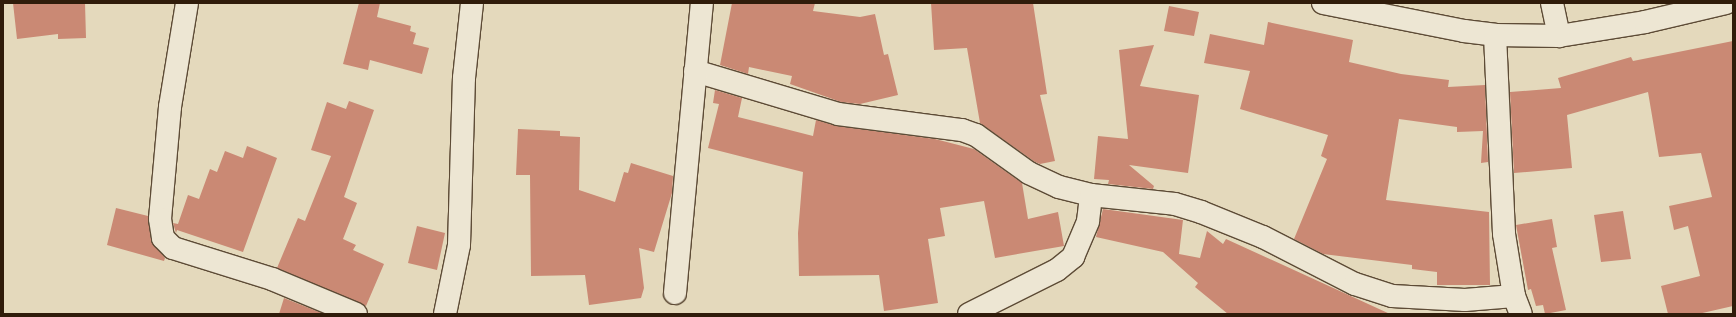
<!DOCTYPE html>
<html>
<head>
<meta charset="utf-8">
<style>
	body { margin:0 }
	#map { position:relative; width:1736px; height:317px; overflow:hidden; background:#e4d9bc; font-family:Cardo,serif }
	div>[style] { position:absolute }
	.building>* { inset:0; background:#ca8974 }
	.roads { filter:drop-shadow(1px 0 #5d4b36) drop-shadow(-1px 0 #5d4b36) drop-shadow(0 1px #5d4b36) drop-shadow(0 -1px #5d4b36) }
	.minor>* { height:22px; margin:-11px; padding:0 11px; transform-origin:11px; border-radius:11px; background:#ede6d3 }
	span { translate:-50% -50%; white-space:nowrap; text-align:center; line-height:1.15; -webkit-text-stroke:3px #ede6d3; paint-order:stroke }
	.frame { position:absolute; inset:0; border:4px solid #301c0a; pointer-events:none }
</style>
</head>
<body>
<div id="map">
	<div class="building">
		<i style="clip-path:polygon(13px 3px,85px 3px,86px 38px,58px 39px,58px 34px,17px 39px)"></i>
		<i style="clip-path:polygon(359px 3px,380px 3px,377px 17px,411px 26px,410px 31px,416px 33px,413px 44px,429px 48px,422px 74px,370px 60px,368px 70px,343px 64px)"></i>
		<i style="clip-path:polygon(732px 3px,815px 3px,813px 11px,860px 17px,875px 14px,884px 55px,888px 54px,898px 95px,860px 104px,841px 102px,790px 84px,792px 76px,749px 67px,748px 74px,720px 65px)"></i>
		<i style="clip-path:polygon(931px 3px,1033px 3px,1047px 94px,1040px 95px,1055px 161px,1040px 164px,1035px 162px,980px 123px,967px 48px,934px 50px)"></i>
		<i style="clip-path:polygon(1169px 6px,1199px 12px,1194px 36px,1164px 31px)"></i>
		<i style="clip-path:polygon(1268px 22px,1353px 40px,1349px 62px,1401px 74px,1449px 80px,1448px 87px,1485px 85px,1488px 162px,1481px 163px,1483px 131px,1457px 132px,1457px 127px,1399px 119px,1386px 200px,1489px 212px,1490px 285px,1437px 285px,1437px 272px,1412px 269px,1412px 265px,1323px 254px,1294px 239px,1327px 159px,1321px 156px,1328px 135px,1240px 109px,1250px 71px,1204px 63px,1210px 34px,1264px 45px)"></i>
		<i style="clip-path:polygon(1733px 41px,1733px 306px,1698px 314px,1668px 314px,1661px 286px,1700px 276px,1688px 226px,1674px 230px,1669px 206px,1712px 197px,1701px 153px,1659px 157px,1648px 92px,1567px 115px,1572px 168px,1514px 173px,1510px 92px,1561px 88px,1558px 78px,1631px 57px,1633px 61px)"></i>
		<i style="clip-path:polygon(1154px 45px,1140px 86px,1199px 95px,1188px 173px,1129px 165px,1154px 186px,1153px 189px,1108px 184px,1109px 180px,1094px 179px,1098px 136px,1128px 139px,1119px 50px)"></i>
		<i style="clip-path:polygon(715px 90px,742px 98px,738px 117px,813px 136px,816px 120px,836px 126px,935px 139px,974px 149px,1022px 183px,1028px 219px,1058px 212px,1064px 246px,995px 258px,984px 201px,940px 208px,945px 236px,928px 239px,938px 303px,884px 311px,879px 275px,799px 276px,798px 233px,803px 172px,708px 148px,719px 104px,713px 103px)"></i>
		<i style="clip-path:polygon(349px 101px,374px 110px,344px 197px,357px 203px,343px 239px,356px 245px,353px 250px,384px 264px,366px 306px,277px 268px,298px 218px,305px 221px,331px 156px,311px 150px,327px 102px,346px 109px)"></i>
		<i style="clip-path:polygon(518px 129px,560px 131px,560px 136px,580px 137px,579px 190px,615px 202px,624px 172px,628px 173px,631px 163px,673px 176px,672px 193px,654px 252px,639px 248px,644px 288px,641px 298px,589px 305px,585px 275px,531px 276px,530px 175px,516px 175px)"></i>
		<i style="clip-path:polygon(247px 146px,277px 158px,243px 252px,177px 230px,176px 233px,173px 223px,178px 224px,188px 195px,199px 199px,210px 169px,217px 172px,225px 151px,243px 158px)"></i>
		<i style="clip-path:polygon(116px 208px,148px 216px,151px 240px,165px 258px,164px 261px,107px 245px)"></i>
		<i style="clip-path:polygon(1103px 209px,1183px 220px,1179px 254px,1200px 258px,1207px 231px,1223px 244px,1226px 239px,1390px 314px,1228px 314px,1195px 287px,1198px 283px,1163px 252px,1096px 237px)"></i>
		<i style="clip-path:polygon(1623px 211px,1631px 259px,1601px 262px,1594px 215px)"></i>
		<i style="clip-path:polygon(1552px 219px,1557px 247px,1552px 248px,1566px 310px,1545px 314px,1543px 305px,1536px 306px,1531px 289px,1528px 290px,1516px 225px)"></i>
		<i style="clip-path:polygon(417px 226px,445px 233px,437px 270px,408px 263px)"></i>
		<i style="clip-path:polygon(284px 298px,324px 314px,279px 314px)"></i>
	</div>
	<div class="roads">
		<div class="minor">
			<i style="left:187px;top:3px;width:105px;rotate:99.3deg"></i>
			<i style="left:170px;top:107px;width:112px;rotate:95.1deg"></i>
			<i style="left:160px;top:219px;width:19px;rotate:81deg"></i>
			<i style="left:163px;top:238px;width:14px;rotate:45deg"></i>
			<i style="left:173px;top:248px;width:104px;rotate:17.4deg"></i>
			<i style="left:272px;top:279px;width:91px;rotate:22.6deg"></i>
			<i style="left:1323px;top:3px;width:144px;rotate:11.2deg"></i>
			<i style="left:1464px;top:31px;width:31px;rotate:7deg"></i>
			<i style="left:1495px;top:35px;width:64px;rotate:0.9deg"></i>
			<i style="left:1559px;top:36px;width:87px;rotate:-9.2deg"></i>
			<i style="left:1645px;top:22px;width:83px;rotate:-13.2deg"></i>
			<i style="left:1552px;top:3px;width:34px;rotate:78deg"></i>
			<i style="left:1495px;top:35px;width:199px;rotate:87.4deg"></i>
			<i style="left:1504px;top:234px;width:63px;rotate:80.8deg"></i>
			<i style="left:1514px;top:296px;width:19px;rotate:69deg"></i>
			<i style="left:695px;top:71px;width:149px;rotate:16.7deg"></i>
			<i style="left:838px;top:114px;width:125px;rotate:7.4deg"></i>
			<i style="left:962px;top:130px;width:15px;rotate:20deg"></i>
			<i style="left:976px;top:135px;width:65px;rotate:35.6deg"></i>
			<i style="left:1029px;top:173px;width:33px;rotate:25deg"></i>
			<i style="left:1059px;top:187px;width:33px;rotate:14deg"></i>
			<i style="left:1091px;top:195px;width:84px;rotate:6.1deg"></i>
			<i style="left:1175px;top:204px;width:27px;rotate:17deg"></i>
			<i style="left:1201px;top:212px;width:67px;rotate:22deg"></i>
			<i style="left:1263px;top:237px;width:103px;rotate:27.1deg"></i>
			<i style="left:1355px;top:284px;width:39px;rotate:18deg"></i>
			<i style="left:1392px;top:296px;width:73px;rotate:3.1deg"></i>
			<i style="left:1465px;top:300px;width:49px;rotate:-4.7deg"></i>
			<i style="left:675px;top:293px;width:291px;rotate:-84.7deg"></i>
			<i style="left:445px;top:314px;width:70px;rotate:-78.5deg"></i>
			<i style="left:459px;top:245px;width:167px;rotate:-88.3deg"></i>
			<i style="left:464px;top:78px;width:75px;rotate:-83.9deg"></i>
			<i style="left:969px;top:314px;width:98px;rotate:-26.6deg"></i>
			<i style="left:1057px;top:270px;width:21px;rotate:-39deg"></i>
			<i style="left:1073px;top:257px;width:39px;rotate:-67deg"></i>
			<i style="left:1088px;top:221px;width:26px;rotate:-83deg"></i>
		</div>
	</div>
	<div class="frame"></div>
</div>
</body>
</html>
